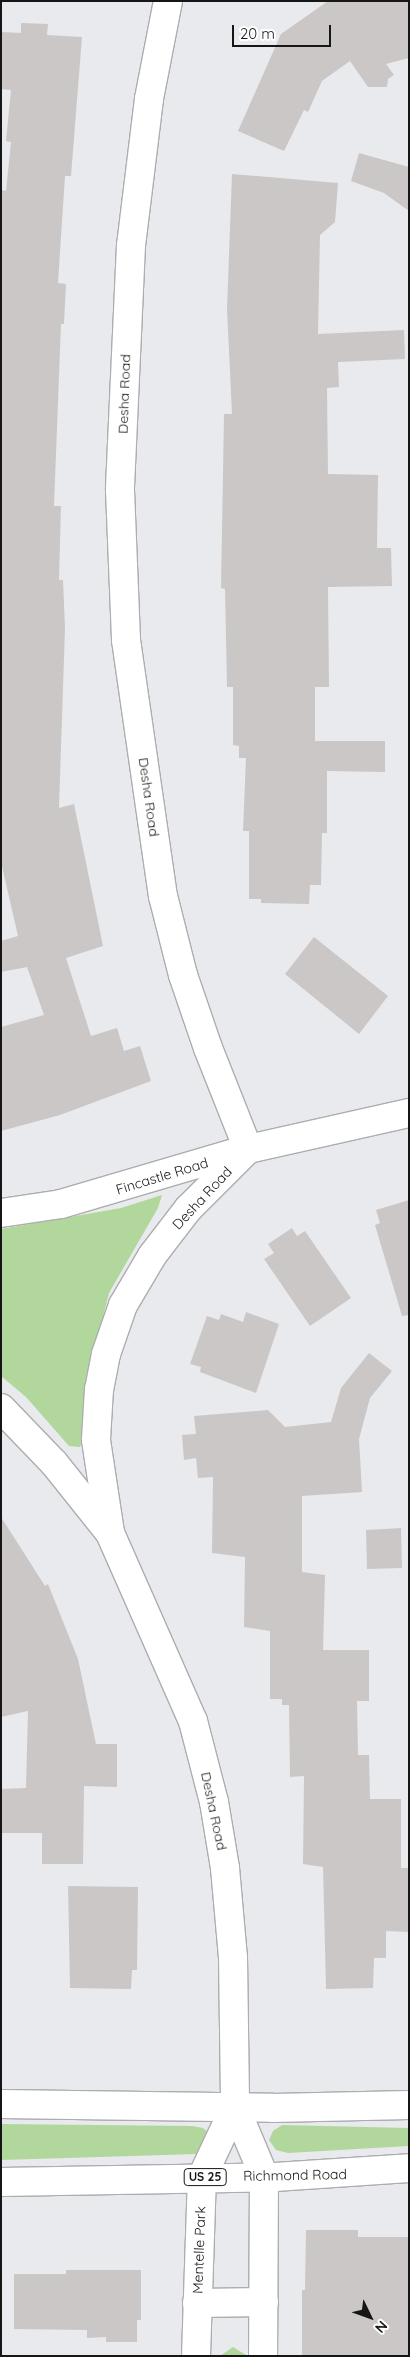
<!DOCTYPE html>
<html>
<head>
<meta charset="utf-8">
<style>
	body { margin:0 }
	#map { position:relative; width:410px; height:2357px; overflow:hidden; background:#e9eaee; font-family:Quicksand,sans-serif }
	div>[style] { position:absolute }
	.green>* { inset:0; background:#b2d79c }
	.building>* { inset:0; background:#cbc7c6 }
	.roads { filter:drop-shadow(1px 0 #acadb0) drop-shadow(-1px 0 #acadb0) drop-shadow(0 1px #acadb0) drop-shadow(0 -1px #acadb0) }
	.minor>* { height:28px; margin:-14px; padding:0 14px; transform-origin:14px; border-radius:14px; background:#fff }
	.major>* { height:28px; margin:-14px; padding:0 14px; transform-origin:14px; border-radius:14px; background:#fff }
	span { translate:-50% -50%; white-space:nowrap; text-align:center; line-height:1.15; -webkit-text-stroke:4px #fff; paint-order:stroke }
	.shield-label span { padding:1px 4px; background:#fff; border:1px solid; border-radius:4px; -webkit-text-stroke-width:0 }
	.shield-label { font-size:12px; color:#161617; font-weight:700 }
	.street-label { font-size:14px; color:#161617 }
	.frame { position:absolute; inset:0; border:2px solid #161617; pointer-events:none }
	.north { position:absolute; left:345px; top:2292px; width:50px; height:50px; -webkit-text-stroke:4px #fff; paint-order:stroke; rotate:132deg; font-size:14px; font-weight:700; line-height:20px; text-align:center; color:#161617 }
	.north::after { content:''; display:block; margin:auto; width:18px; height:22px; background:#161617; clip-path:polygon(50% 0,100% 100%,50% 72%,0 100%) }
	.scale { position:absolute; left:232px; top:25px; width:99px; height:22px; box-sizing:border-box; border:2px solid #161617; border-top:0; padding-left:6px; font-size:15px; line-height:18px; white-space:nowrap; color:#161617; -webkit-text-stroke:4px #fff; paint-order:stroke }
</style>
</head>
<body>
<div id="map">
	<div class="green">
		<i style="clip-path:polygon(162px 1195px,158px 1208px,109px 1293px,88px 1377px,83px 1438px,80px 1447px,69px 1446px,26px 1397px,1px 1376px,1px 1229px,121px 1208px)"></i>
		<i style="clip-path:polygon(1px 2124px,192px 2126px,203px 2128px,211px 2135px,203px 2153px,197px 2154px,1px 2160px)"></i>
		<i style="clip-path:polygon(282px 2125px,409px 2128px,409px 2146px,288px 2153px,276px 2150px,269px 2140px,273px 2131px)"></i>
		<i style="clip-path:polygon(233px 2347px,246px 2355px,246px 2356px,220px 2356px)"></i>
	</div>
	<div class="building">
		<i style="clip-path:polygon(328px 1px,409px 1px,409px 58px,386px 64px,394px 75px,388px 79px,387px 87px,368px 87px,350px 61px,322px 81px,308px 112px,304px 110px,284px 151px,238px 131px,281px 34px)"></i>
		<i style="clip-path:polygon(21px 23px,48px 24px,47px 35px,82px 37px,71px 176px,65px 176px,58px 283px,66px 284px,64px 324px,61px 324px,54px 506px,61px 506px,59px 580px,63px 580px,65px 628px,59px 808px,74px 804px,103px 946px,66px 958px,91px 1036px,117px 1028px,124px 1051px,140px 1046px,151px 1081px,60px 1115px,1px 1131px,1px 1027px,44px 1015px,27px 967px,1px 972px,1px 941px,18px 936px,1px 862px,1px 190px,6px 191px,11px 142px,6px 141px,11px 90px,1px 89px,1px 32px,21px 33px)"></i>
		<i style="clip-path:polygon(359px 153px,409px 167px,409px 211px,384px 193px,351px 181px)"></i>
		<i style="clip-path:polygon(232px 174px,338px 183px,335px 222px,320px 235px,318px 334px,404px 330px,405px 359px,338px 362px,339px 387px,327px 388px,328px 474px,378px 475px,377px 548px,391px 548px,392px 586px,328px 587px,329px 687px,315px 687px,315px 741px,385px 741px,385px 772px,327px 771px,327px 833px,322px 833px,321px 885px,310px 885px,309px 904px,261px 903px,261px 899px,249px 899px,249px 831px,243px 831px,246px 758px,239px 758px,239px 746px,233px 745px,233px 687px,227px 687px,225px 589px,221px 588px,224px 414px,232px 414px,227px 309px)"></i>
		<i style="clip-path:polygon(314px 937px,388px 996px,359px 1034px,285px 974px)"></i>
		<i style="clip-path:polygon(409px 1200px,409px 1315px,402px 1316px,375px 1225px,380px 1223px,376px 1210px)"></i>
		<i style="clip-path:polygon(292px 1228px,297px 1236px,305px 1231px,351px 1298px,310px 1326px,264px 1259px,274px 1253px,268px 1244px)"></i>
		<i style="clip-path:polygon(246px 1312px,279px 1324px,256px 1393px,200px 1372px,201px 1367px,190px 1364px,207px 1316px,219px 1320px,221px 1314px,243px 1322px)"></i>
		<i style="clip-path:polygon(369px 1353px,392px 1371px,370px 1398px,359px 1439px,362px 1492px,302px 1496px,302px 1572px,325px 1575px,323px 1650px,369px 1650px,369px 1701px,357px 1701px,358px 1755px,369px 1755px,370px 1799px,401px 1799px,401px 1868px,409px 1868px,409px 1932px,386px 1931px,386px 1958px,374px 1958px,373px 1988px,326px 1989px,323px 1867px,303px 1864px,304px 1776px,290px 1777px,289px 1705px,282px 1705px,282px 1699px,270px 1699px,270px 1631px,244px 1627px,245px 1557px,212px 1553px,213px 1477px,198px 1478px,196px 1458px,184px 1460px,182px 1435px,196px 1434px,194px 1416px,268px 1410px,285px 1427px,331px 1422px,341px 1388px)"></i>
		<i style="clip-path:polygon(1px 1517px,45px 1586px,48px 1584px,78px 1659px,96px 1744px,117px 1744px,117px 1787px,84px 1786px,83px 1864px,42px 1864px,42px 1833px,1px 1833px,1px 1789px,26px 1788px,28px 1711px,1px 1717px)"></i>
		<i style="clip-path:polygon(401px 1528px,402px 1568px,367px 1569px,366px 1530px)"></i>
		<i style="clip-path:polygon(68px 1886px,138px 1887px,137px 1970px,132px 1970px,131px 1989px,70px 1988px)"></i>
		<i style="clip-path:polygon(306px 2230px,358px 2230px,358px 2237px,409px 2237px,409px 2356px,302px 2356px,302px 2290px,305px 2290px)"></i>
		<i style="clip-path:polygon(66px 2270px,141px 2270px,141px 2320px,137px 2320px,137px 2342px,106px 2342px,106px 2337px,87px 2338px,87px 2330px,14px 2329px,14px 2274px,66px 2274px)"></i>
	</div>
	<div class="roads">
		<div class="minor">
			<i style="left:168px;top:1px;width:100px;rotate:101deg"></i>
			<i style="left:149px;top:99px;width:147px;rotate:97deg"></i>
			<i style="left:131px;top:245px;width:245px;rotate:92.6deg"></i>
			<i style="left:120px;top:490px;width:150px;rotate:87.7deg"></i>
			<i style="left:126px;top:640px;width:259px;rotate:81.8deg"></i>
			<i style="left:163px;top:896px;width:81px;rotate:75.8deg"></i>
			<i style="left:183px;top:975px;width:77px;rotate:71.1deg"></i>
			<i style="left:208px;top:1048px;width:109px;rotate:68.4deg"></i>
			<i style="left:248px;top:1149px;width:85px;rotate:135deg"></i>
			<i style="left:188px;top:1209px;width:59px;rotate:127.5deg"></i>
			<i style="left:152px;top:1256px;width:57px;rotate:120.6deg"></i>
			<i style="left:123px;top:1305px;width:52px;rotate:109.1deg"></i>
			<i style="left:106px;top:1354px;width:36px;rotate:101deg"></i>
			<i style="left:99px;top:1389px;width:51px;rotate:93.4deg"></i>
			<i style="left:96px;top:1440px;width:94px;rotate:81.4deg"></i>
			<i style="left:110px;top:1533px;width:206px;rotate:66.2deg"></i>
			<i style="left:193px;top:1721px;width:84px;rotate:75.5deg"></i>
			<i style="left:214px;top:1802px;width:67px;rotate:80.5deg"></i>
			<i style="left:225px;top:1868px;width:89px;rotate:84.9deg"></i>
			<i style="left:233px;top:1957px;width:150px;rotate:89.2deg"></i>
			<i style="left:235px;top:2107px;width:75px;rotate:67.2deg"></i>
			<i style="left:264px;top:2176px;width:180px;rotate:90.3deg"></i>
			<i style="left:1px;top:1213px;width:61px;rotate:-8.5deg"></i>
			<i style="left:61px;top:1204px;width:195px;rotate:-16.4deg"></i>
			<i style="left:248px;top:1149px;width:165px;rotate:-12.6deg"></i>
			<i style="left:1px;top:1408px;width:76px;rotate:46.1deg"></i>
			<i style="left:54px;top:1463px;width:88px;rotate:51.4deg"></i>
			<i style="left:197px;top:2303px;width:67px;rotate:-0.9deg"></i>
			<i style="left:196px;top:2356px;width:179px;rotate:-88.1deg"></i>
			<i style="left:202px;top:2177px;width:77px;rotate:-64.8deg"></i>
		</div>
		<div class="major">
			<i style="left:1px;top:2104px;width:272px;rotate:0.8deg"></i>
			<i style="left:273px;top:2108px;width:136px;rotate:-1.3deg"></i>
			<i style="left:1px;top:2182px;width:274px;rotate:-1deg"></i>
			<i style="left:275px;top:2177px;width:134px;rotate:-3.8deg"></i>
		</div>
	</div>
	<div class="shield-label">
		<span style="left:205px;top:2177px">US 25</span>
	</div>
	<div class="street-label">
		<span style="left:124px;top:394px;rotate:-88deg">Desha Road</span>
		<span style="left:149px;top:797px;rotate:82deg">Desha Road</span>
		<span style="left:162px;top:1176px;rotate:-17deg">Fincastle Road</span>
		<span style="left:202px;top:1198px;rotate:-47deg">Desha Road</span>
		<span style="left:214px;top:1811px;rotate:78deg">Desha Road</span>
		<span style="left:295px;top:2175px;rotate:-1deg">Richmond Road</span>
		<span style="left:199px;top:2250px;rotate:-88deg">Mentelle Park</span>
	</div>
	<div class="frame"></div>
	<div class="north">N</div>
	<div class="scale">20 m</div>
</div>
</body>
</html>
